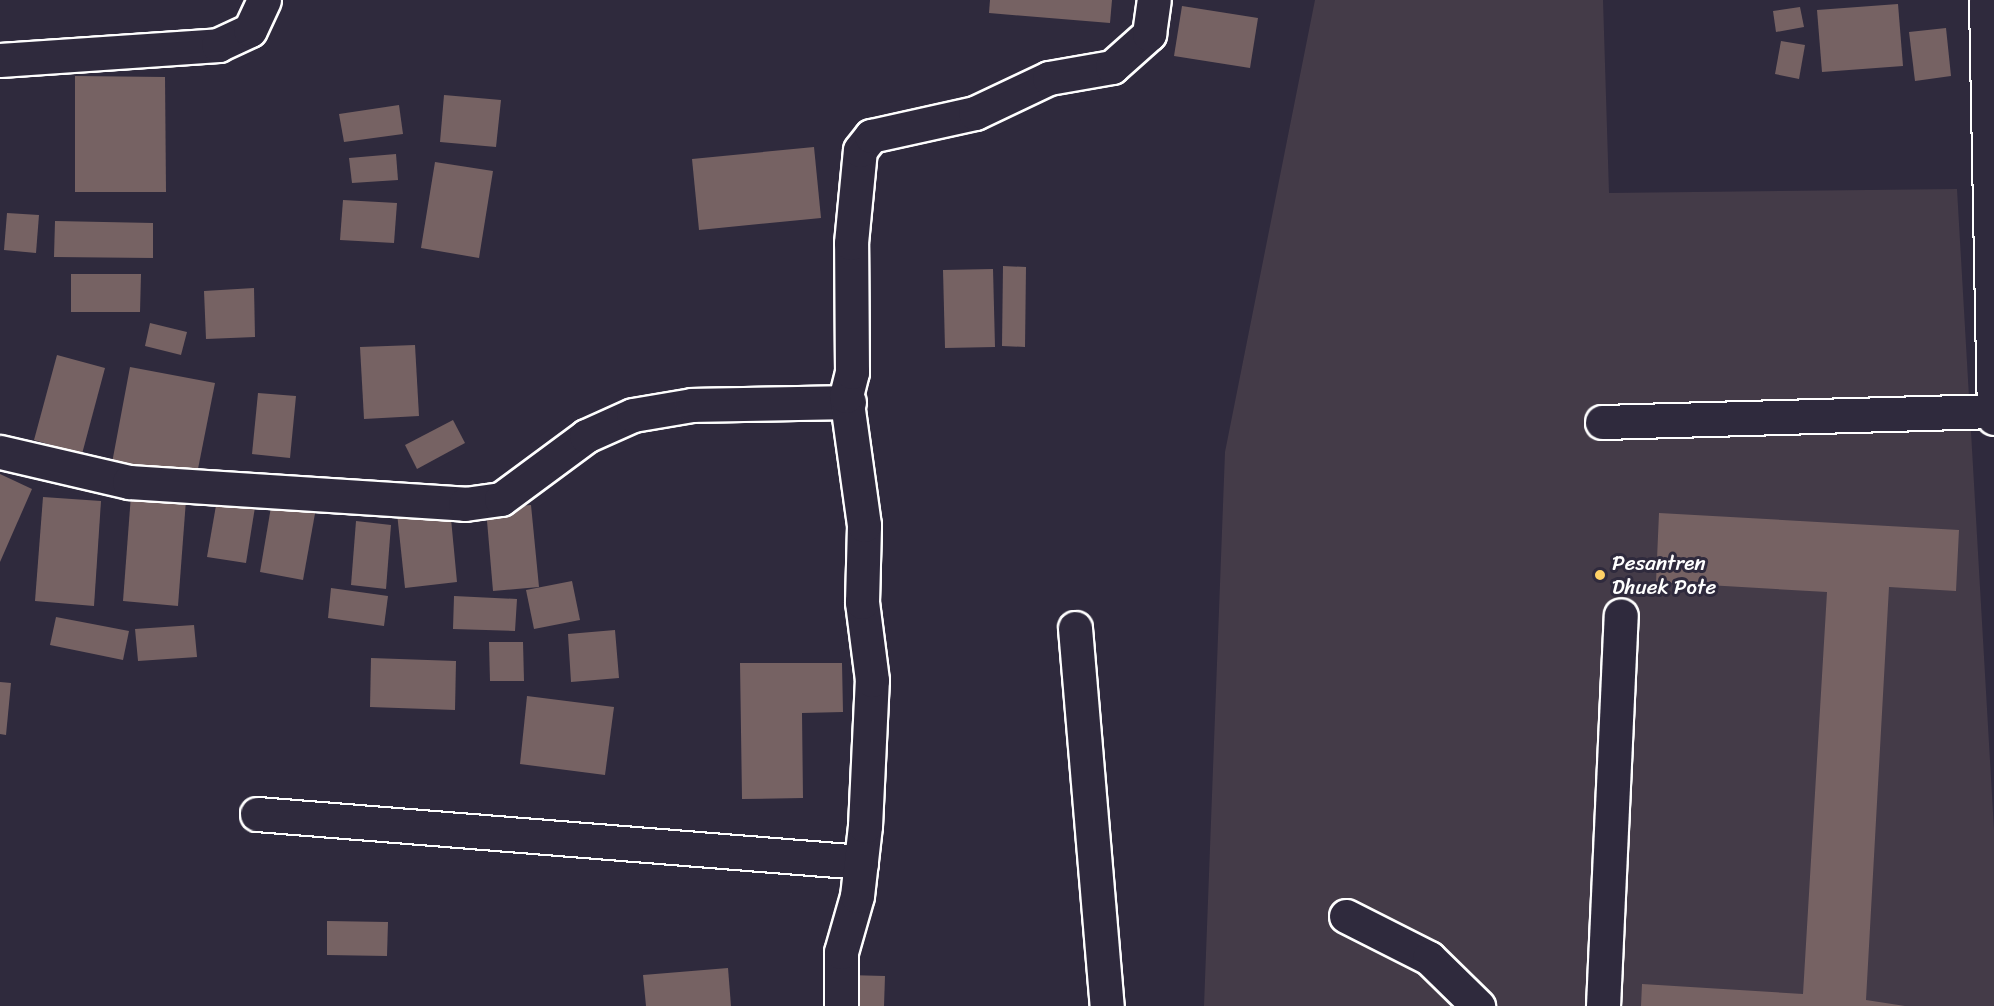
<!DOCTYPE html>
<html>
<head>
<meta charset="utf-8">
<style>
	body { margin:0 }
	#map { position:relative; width:1994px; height:1006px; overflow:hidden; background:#2f2a3d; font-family:Sriracha,sans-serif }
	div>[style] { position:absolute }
	.built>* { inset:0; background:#443b48 }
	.building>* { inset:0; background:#766263 }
	.roads { filter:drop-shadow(2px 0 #fff) drop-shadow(-2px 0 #fff) drop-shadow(0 2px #fff) drop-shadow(0 -2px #fff) }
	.minor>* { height:33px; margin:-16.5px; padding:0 16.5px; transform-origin:16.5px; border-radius:16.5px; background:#2f2a3d }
	.dots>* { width:16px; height:16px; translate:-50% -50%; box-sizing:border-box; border:3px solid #2f2a3d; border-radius:50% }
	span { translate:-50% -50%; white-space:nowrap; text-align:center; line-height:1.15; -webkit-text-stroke:6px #2f2a3d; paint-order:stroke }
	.poi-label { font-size:21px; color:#fff }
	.left { translate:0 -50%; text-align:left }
</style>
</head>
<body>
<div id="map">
	<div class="built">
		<i style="clip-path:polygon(1315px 0,1603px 0,1609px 193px,1957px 189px,1994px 830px,1994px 1006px,1204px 1006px,1225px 452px)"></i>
	</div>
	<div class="building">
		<i style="clip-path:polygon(990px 0,1112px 0,1110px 23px,989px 13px)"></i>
		<i style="clip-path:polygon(1898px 4px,1903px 66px,1822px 72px,1817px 10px)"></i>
		<i style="clip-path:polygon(1182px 6px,1258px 18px,1250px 68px,1174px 56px)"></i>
		<i style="clip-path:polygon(1800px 7px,1804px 27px,1776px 32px,1773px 11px)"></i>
		<i style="clip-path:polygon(1946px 28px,1951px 76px,1915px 81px,1909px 32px)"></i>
		<i style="clip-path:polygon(1781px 41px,1805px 45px,1799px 79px,1775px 74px)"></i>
		<i style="clip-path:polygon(75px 76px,165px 77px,166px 192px,75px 192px)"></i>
		<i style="clip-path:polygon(444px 95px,501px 100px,496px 147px,440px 142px)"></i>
		<i style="clip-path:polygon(399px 105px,403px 134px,344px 142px,339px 114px)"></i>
		<i style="clip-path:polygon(814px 147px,821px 218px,699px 230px,692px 159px)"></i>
		<i style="clip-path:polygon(396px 154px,398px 180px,352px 183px,349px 158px)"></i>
		<i style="clip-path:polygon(435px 162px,493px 171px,479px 258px,421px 248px)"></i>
		<i style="clip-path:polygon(343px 200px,397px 203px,394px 243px,340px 240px)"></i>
		<i style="clip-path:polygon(7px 213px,39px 215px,36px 253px,4px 250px)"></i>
		<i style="clip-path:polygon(55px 221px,153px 223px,153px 258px,54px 257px)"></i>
		<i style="clip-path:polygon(1003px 266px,1026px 267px,1025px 347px,1002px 346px)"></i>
		<i style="clip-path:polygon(993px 269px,995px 347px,945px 348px,943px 270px)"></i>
		<i style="clip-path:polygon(71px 274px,141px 274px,140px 312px,71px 312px)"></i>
		<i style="clip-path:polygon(254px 288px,255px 337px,206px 339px,204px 291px)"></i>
		<i style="clip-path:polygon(150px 323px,187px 332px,181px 355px,145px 346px)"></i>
		<i style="clip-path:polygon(415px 345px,419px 416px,364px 419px,360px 347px)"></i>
		<i style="clip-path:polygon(57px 355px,105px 368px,82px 454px,34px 440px)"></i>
		<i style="clip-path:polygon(130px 367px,215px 383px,196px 479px,112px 463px)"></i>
		<i style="clip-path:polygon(258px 393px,296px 396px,290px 458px,252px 454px)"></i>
		<i style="clip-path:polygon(453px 420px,465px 443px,417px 469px,405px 445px)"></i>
		<i style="clip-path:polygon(0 474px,32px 489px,0 562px)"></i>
		<i style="clip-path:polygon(218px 494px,256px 501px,246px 563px,207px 557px)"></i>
		<i style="clip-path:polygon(131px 495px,186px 500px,178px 606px,123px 601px)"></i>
		<i style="clip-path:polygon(43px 497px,101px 501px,94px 606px,35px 601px)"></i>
		<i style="clip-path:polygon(272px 501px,316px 508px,303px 580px,260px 572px)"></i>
		<i style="clip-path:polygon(531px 505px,539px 587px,493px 591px,486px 509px)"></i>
		<i style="clip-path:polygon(450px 508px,457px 582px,405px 588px,397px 513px)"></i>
		<i style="clip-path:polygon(1659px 513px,1959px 530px,1956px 591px,1889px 587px,1866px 1000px,1905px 1006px,1641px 1006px,1642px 984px,1803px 994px,1827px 592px,1656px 582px)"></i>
		<i style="clip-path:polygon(356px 521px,391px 525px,386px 589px,351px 585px)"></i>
		<i style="clip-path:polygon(572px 581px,580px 620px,534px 629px,526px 590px)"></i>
		<i style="clip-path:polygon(331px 588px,388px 596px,384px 626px,328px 618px)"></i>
		<i style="clip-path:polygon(454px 596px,517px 599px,515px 631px,453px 629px)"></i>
		<i style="clip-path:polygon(56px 617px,129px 631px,123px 660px,50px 645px)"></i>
		<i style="clip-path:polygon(194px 625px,197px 657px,138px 661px,135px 629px)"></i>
		<i style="clip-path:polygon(615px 630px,619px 678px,571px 682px,568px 634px)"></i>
		<i style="clip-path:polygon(489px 642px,523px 642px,524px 681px,490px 681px)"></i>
		<i style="clip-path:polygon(371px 658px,456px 661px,455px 710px,370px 707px)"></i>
		<i style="clip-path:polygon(740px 663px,842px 663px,843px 712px,802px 713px,803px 798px,742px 799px)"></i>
		<i style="clip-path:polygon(0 682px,11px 683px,6px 735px,0 734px)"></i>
		<i style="clip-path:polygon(527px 696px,614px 707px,605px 775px,520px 764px)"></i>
		<i style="clip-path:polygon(327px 921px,388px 922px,387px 956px,327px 955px)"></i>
		<i style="clip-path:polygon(728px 968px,731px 1006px,646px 1006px,643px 975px)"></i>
		<i style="clip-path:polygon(847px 975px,885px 976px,884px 1006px,847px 1006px)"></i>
	</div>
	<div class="roads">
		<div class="minor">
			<i style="left:1986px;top:0;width:418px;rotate:88.9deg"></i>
			<i style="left:0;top:60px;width:219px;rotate:-3.9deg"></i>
			<i style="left:218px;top:45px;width:35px;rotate:-25deg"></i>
			<i style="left:250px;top:30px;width:33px;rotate:-65deg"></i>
			<i style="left:1602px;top:422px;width:391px;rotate:-1.6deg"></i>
			<i style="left:0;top:452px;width:132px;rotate:13.1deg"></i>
			<i style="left:129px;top:482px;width:337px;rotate:3.7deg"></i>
			<i style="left:465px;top:504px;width:36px;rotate:-8deg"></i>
			<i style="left:501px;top:499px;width:106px;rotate:-36.5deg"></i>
			<i style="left:586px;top:436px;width:51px;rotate:-24.1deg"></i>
			<i style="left:633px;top:415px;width:60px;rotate:-9.6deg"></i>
			<i style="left:692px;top:405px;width:157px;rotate:-1.1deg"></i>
			<i style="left:1075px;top:628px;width:379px;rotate:85.2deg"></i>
			<i style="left:257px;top:814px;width:606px;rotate:4.54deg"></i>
			<i style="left:1346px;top:916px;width:93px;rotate:26.8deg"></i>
			<i style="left:1429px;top:958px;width:69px;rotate:44.4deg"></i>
			<i style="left:841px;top:1006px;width:54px;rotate:-90deg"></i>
			<i style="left:841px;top:952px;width:58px;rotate:-74.1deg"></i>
			<i style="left:857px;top:896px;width:70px;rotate:-83.5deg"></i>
			<i style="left:865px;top:826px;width:146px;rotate:-87.3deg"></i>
			<i style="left:872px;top:680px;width:79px;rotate:-97.3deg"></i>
			<i style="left:862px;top:602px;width:77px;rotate:-88.5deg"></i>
			<i style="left:864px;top:525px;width:130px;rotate:-97.9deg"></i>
			<i style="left:846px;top:396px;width:25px;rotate:-76deg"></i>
			<i style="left:852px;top:372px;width:129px;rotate:-90.4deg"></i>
			<i style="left:851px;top:243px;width:93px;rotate:-84.5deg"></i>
			<i style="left:860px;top:150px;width:18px;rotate:-52deg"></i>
			<i style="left:871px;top:136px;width:107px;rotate:-12.5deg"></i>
			<i style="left:975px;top:113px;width:82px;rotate:-25.3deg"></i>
			<i style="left:1049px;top:78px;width:64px;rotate:-9.9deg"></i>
			<i style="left:1112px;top:67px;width:50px;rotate:-41.7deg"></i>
			<i style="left:1149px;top:34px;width:34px;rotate:-82deg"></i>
			<i style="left:1603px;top:1006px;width:391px;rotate:-87.4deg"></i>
		</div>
	</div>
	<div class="dots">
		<i style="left:1600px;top:575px;background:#ffd166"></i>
	</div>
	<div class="poi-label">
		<span class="left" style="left:1612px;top:575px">Pesantren<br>Dhuek Pote</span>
	</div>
</div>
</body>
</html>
